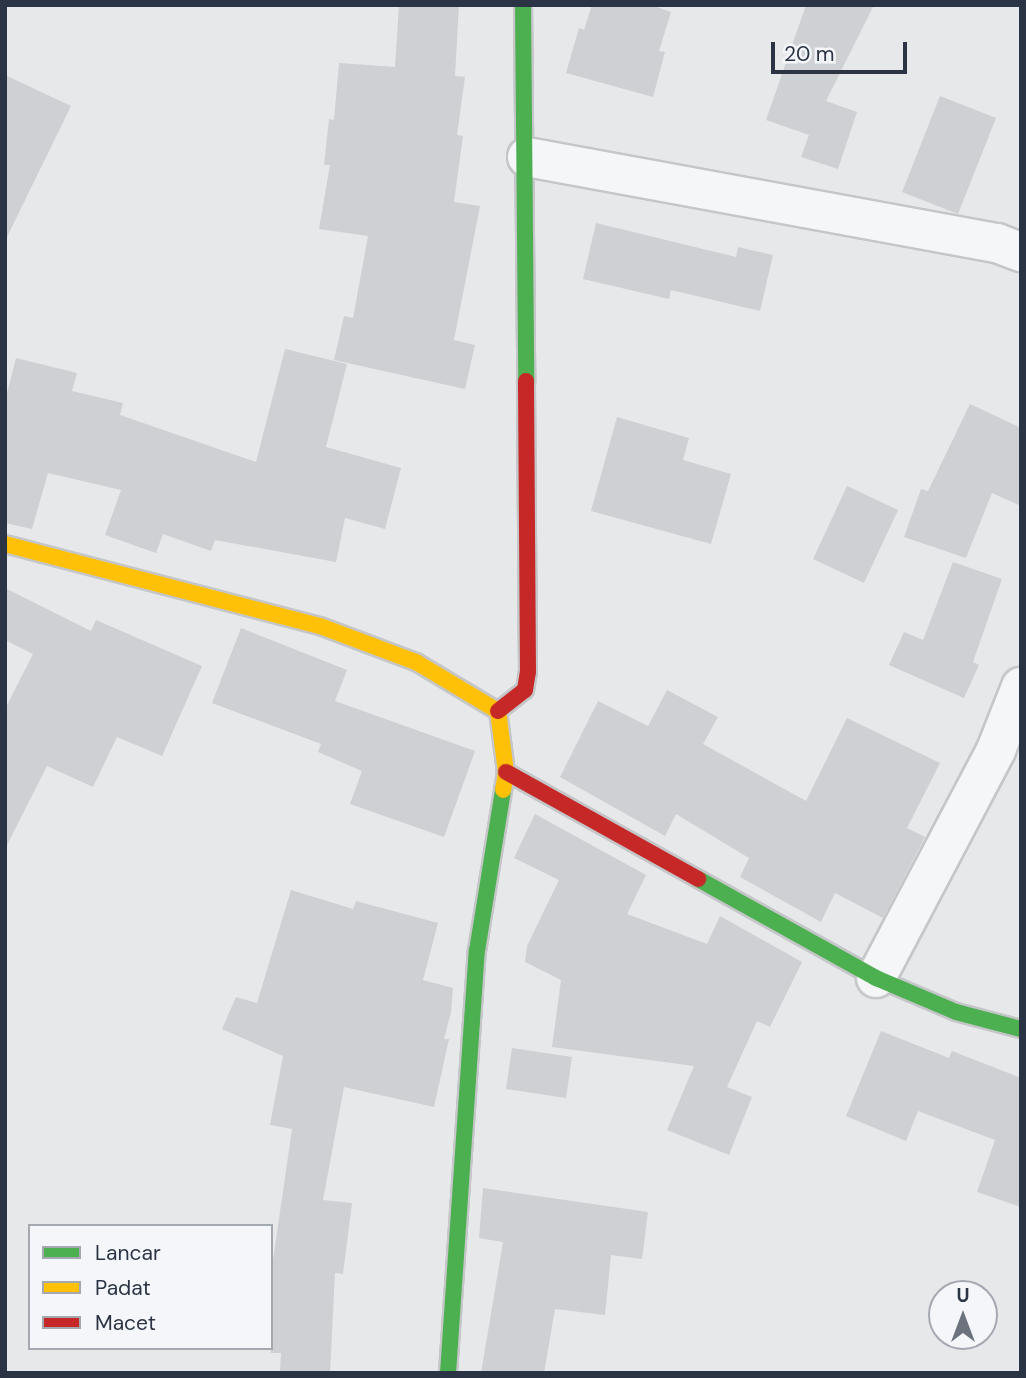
<!DOCTYPE html>
<html>
<head>
<meta charset="utf-8">
<style>
	body { margin:0 }
	#map { position:relative; width:1026px; height:1378px; overflow:hidden; background:#e6e8ea; font-family:"DM Sans",sans-serif }
	div>[style] { position:absolute }
	.building>* { inset:0; background:#ced0d3 }
	.roads { filter:drop-shadow(2px 0 #c4c6c8) drop-shadow(-2px 0 #c4c6c8) drop-shadow(0 2px #c4c6c8) drop-shadow(0 -2px #c4c6c8) }
	.street>* { height:38px; margin:-19px; padding:0 19px; transform-origin:19px; border-radius:19px; background:#f5f6f7 }
	.fast>* { height:16px; margin:-8px; padding:0 8px; transform-origin:8px; border-radius:8px; background:#4caf50 }
	.slow>* { height:16px; margin:-8px; padding:0 8px; transform-origin:8px; border-radius:8px; background:#ffc107 }
	.jam>* { height:16px; margin:-8px; padding:0 8px; transform-origin:8px; border-radius:8px; background:#c62828 }
	span { translate:-50% -50%; white-space:nowrap; text-align:center; line-height:1.15; -webkit-text-stroke:7px #f4f6f9; paint-order:stroke }
	.frame { position:absolute; inset:0; border:7px solid #2b3445; pointer-events:none }
	.legend { position:absolute; left:28px; top:1224px; width:245px; height:126px; box-sizing:border-box; background:#f4f6f9; border:2px solid #a4a8b1; margin:0; padding:9px 12px; list-style:none; font-size:21px; color:#2b3445 }
	.legend li { display:flex; align-items:center; gap:14px; height:35px }
	.legend b { width:35px; border:2px solid #a4a8b1 }
	.north { position:absolute; left:928px; top:1280px; width:70px; height:70px; box-sizing:border-box; background:#f4f6f9; border:2px solid #a4a8b1; border-radius:50%; rotate:0deg; font-size:19px; font-weight:700; line-height:28px; text-align:center; color:#2b3445 }
	.north::after { content:''; display:block; margin:auto; width:24px; height:32px; background:#6c737f; clip-path:polygon(50% 0,100% 100%,50% 72%,0 100%) }
	.scale { position:absolute; left:771px; top:42px; width:136px; height:32px; box-sizing:border-box; border:4px solid #2b3445; border-top:0; padding-left:9px; font-size:21px; line-height:24px; white-space:nowrap; color:#2b3445; -webkit-text-stroke:5px #f4f6f9; paint-order:stroke }
</style>
</head>
<body>
<div id="map">
	<div class="building">
		<i style="clip-path:polygon(399px 5px,459px 5px,455px 76px,465px 77px,457px 135px,463px 136px,454px 202px,480px 206px,454px 340px,475px 345px,465px 389px,334px 360px,344px 316px,353px 318px,368px 236px,319px 229px,330px 165px,324px 165px,329px 119px,334px 120px,339px 63px,395px 67px)"></i>
		<i style="clip-path:polygon(592px 5px,651px 5px,671px 12px,659px 51px,665px 52px,653px 97px,566px 73px,579px 28px,584px 30px)"></i>
		<i style="clip-path:polygon(806px 5px,874px 5px,826px 101px,857px 112px,838px 169px,801px 157px,809px 135px,766px 120px)"></i>
		<i style="clip-path:polygon(5px 75px,71px 106px,5px 241px)"></i>
		<i style="clip-path:polygon(940px 96px,996px 118px,958px 214px,902px 192px)"></i>
		<i style="clip-path:polygon(596px 223px,736px 257px,738px 247px,773px 255px,760px 311px,671px 290px,669px 299px,583px 279px)"></i>
		<i style="clip-path:polygon(285px 349px,347px 364px,326px 447px,401px 468px,385px 529px,345px 518px,336px 562px,215px 540px,211px 551px,163px 534px,156px 553px,105px 535px,121px 490px,48px 473px,32px 529px,5px 523px,5px 401px,16px 358px,77px 373px,72px 391px,123px 403px,120px 415px,256px 462px)"></i>
		<i style="clip-path:polygon(970px 404px,1021px 428px,1021px 506px,992px 493px,966px 558px,904px 537px,921px 489px,928px 491px)"></i>
		<i style="clip-path:polygon(617px 417px,689px 438px,683px 460px,731px 474px,711px 544px,591px 511px)"></i>
		<i style="clip-path:polygon(847px 486px,898px 510px,864px 583px,813px 559px)"></i>
		<i style="clip-path:polygon(953px 562px,1002px 579px,973px 662px,979px 665px,964px 698px,889px 665px,904px 632px,923px 640px)"></i>
		<i style="clip-path:polygon(5px 588px,91px 631px,96px 620px,202px 666px,162px 756px,117px 737px,93px 787px,47px 766px,5px 849px,5px 709px,33px 654px,5px 640px)"></i>
		<i style="clip-path:polygon(241px 628px,347px 670px,335px 701px,475px 751px,444px 837px,350px 804px,362px 771px,318px 752px,321px 744px,212px 703px)"></i>
		<i style="clip-path:polygon(667px 690px,718px 717px,703px 744px,806px 801px,847px 718px,940px 763px,907px 828px,925px 837px,883px 918px,835px 893px,821px 922px,740px 877px,749px 858px,676px 814px,665px 836px,560px 777px,598px 701px,648px 726px)"></i>
		<i style="clip-path:polygon(535px 814px,646px 875px,627px 914px,707px 944px,720px 916px,802px 962px,770px 1027px,757px 1021px,727px 1087px,752px 1097px,729px 1155px,667px 1130px,694px 1066px,552px 1047px,561px 980px,525px 962px,527px 946px,559px 880px,514px 858px)"></i>
		<i style="clip-path:polygon(291px 890px,353px 909px,356px 901px,438px 923px,423px 980px,453px 988px,451px 1012px,444px 1039px,449px 1039px,434px 1107px,344px 1087px,323px 1200px,352px 1203px,343px 1274px,335px 1273px,330px 1373px,280px 1373px,281px 1353px,271px 1353px,271px 1274px,292px 1129px,270px 1125px,283px 1056px,222px 1029px,236px 997px,257px 1003px)"></i>
		<i style="clip-path:polygon(881px 1031px,949px 1058px,952px 1051px,1021px 1078px,1021px 1207px,977px 1192px,995px 1140px,918px 1111px,906px 1141px,846px 1116px)"></i>
		<i style="clip-path:polygon(512px 1048px,572px 1057px,566px 1098px,506px 1089px)"></i>
		<i style="clip-path:polygon(483px 1188px,648px 1212px,642px 1259px,611px 1255px,605px 1315px,555px 1309px,544px 1373px,481px 1373px,503px 1242px,479px 1238px)"></i>
	</div>
	<div class="roads">
		<div class="street">
			<i style="left:527px;top:157px;width:478px;rotate:10.4deg"></i>
			<i style="left:997px;top:243px;width:26px;rotate:21deg"></i>
			<i style="left:876px;top:978px;width:258px;rotate:-62.2deg"></i>
			<i style="left:996px;top:750px;width:68px;rotate:-68.4deg"></i>
		</div>
		<div class="fast">
			<i style="left:523px;top:5px;width:376px;rotate:89.5deg"></i>
			<i style="left:698px;top:879px;width:204px;rotate:29.1deg"></i>
			<i style="left:876px;top:978px;width:87px;rotate:23deg"></i>
			<i style="left:956px;top:1012px;width:67px;rotate:14.7deg"></i>
			<i style="left:448px;top:1373px;width:423px;rotate:-86.1deg"></i>
			<i style="left:477px;top:951px;width:163px;rotate:-80.8deg"></i>
		</div>
		<div class="slow">
			<i style="left:5px;top:544px;width:325px;rotate:14.6deg"></i>
			<i style="left:320px;top:626px;width:103px;rotate:20.6deg"></i>
			<i style="left:416px;top:662px;width:96px;rotate:30.9deg"></i>
			<i style="left:498px;top:711px;width:62px;rotate:82.5deg"></i>
			<i style="left:506px;top:772px;width:18px;rotate:99deg"></i>
		</div>
		<div class="jam">
			<i style="left:498px;top:711px;width:34px;rotate:-38deg"></i>
			<i style="left:525px;top:690px;width:18px;rotate:-81deg"></i>
			<i style="left:528px;top:672px;width:291px;rotate:-90.4deg"></i>
			<i style="left:506px;top:772px;width:220px;rotate:29.1deg"></i>
		</div>
	</div>
	<div class="frame"></div>
	<ul class="legend">
	<li><b style="height:9px;background:#4caf50"></b>Lancar</li>
	<li><b style="height:9px;background:#ffc107"></b>Padat</li>
	<li><b style="height:9px;background:#c62828"></b>Macet</li>
	</ul>
	<div class="north">U</div>
	<div class="scale">20 m</div>
</div>
</body>
</html>
